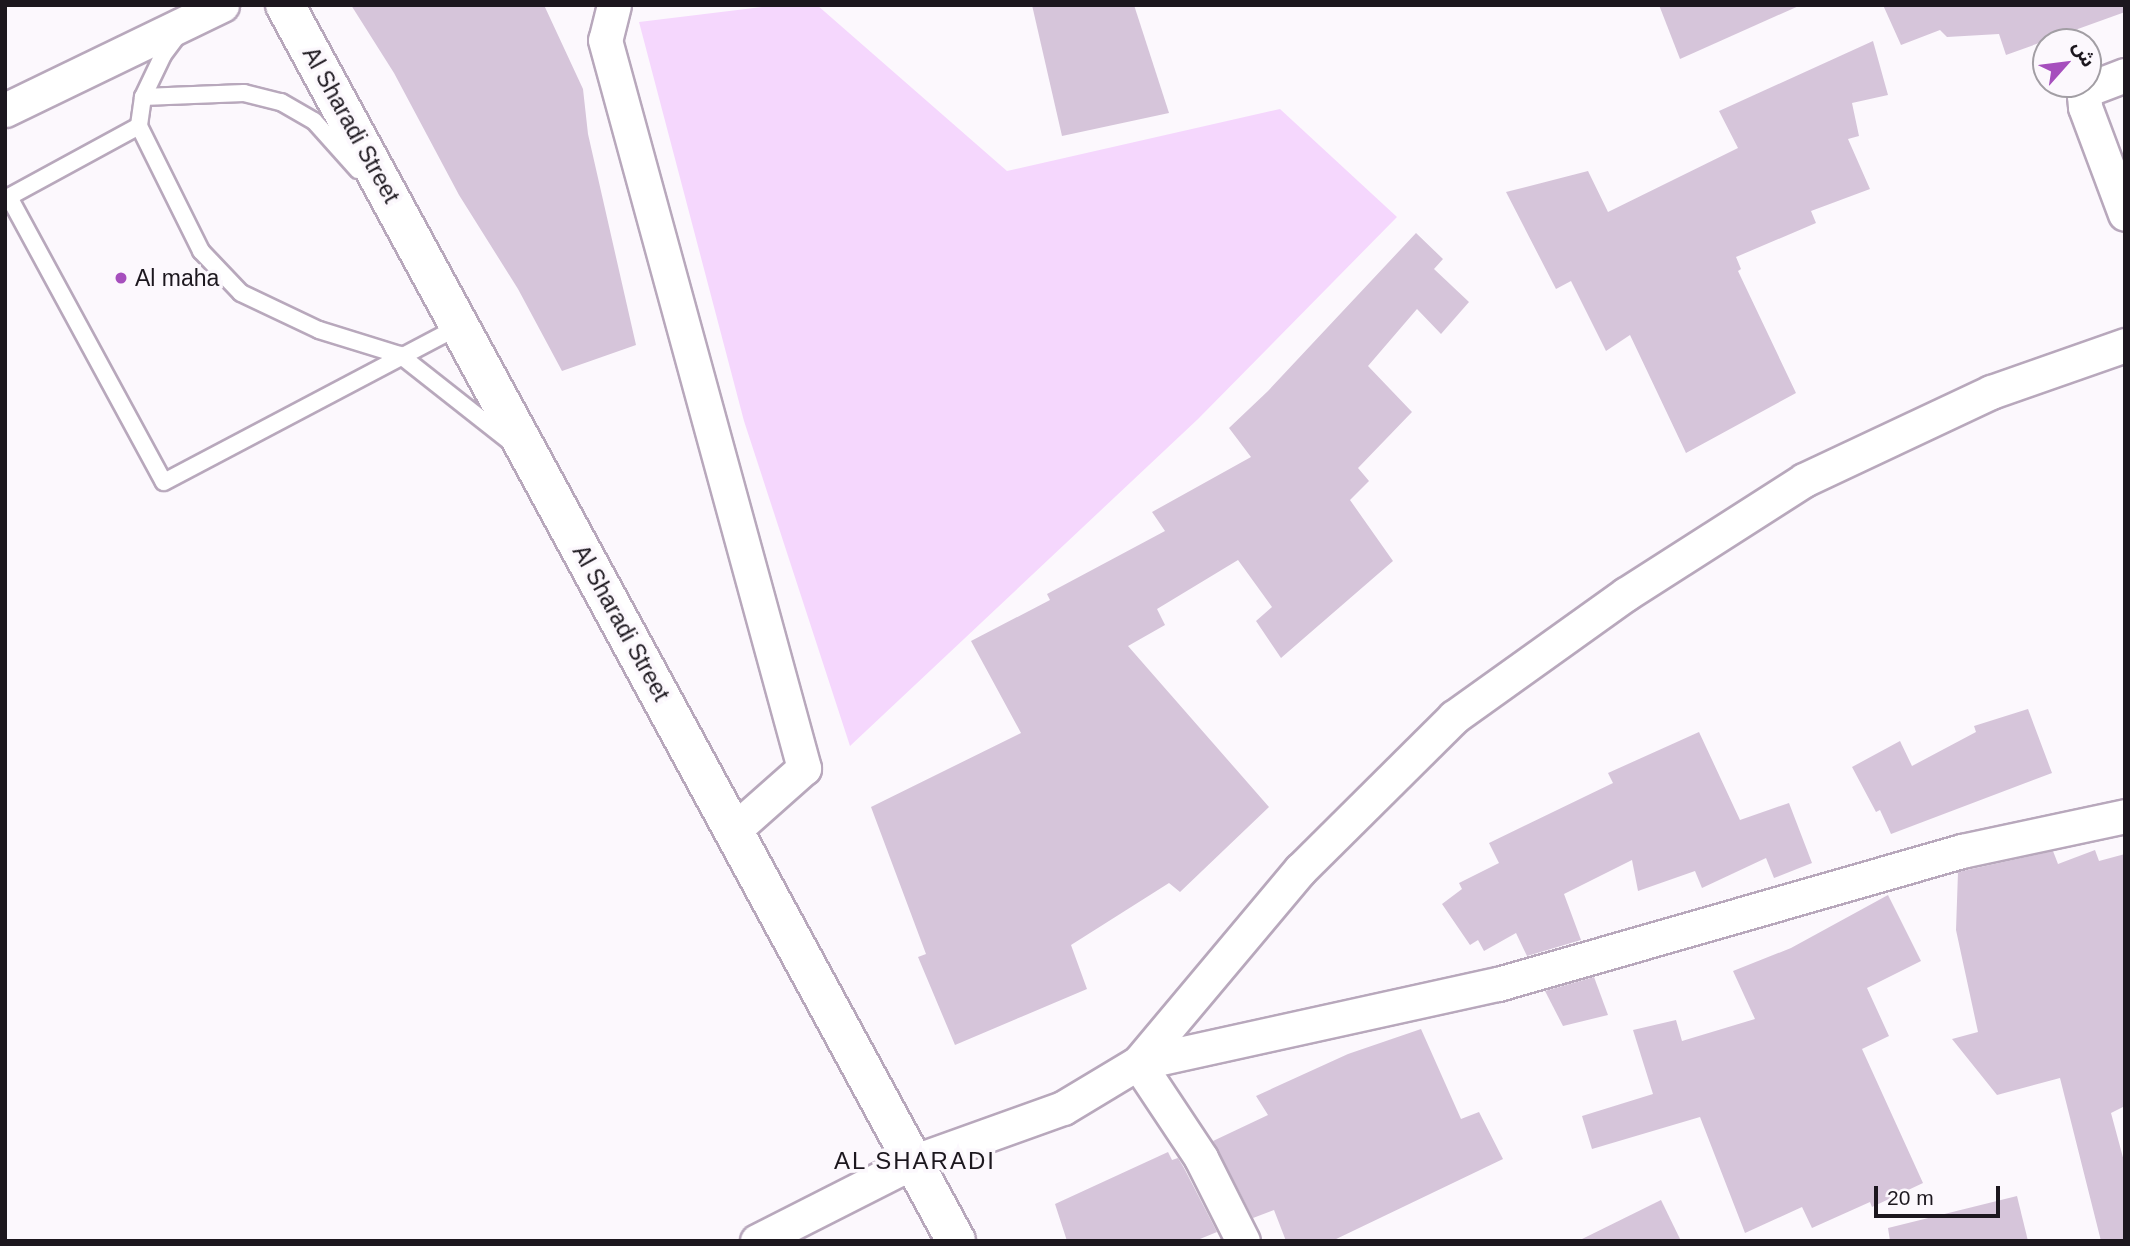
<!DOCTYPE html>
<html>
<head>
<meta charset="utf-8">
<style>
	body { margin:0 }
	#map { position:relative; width:2130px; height:1246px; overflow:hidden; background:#fcf8fd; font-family:Helvetica,"Noto Sans Arabic",sans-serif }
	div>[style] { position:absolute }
	.green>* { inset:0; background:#f5d7fd }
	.building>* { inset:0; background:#d6c5da }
	.roads { filter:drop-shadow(2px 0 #b8a8bc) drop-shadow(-2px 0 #b8a8bc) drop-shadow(0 2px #b8a8bc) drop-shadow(0 -2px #b8a8bc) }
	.service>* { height:16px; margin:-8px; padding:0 8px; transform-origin:8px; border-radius:8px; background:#fff }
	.minor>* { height:33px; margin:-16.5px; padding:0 16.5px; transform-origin:16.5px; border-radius:16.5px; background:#fff }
	.tertiary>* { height:38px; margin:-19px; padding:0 19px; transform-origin:19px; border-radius:19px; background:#fff }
	.dots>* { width:19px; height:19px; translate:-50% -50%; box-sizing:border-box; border:4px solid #fcf8fd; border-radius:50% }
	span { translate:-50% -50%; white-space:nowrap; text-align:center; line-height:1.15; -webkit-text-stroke:7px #fcf8fd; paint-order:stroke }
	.street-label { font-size:23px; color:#1c171e }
	.poi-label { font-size:23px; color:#1c171e }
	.left { translate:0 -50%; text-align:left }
	.neighbourhood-label { font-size:24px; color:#1c171e; letter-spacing:2px }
	.frame { position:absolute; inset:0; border:7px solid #1c171e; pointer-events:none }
	.north { position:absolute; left:2032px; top:28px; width:70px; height:70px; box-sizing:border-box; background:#fcf8fd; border:2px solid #a29ea4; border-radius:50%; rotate:62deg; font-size:19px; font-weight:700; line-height:28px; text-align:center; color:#1c171e }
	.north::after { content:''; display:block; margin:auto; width:24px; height:32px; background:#a64fbd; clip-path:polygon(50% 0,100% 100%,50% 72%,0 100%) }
	.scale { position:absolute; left:1874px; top:1186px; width:126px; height:32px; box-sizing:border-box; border:4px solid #1c171e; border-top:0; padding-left:9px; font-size:21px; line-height:24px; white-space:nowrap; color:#1c171e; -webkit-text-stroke:5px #fcf8fd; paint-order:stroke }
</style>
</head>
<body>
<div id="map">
	<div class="green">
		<i style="clip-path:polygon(778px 5px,817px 5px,1007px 171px,1280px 109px,1397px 217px,1198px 419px,850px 746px,744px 421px,639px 22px)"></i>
	</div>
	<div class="building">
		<i style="clip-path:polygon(351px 5px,544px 5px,583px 89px,588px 134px,636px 345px,562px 371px,518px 289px,459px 195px,394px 73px)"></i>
		<i style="clip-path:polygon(1032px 5px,1134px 5px,1169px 113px,1062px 136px)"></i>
		<i style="clip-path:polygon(1659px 5px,1801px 5px,1680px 59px)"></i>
		<i style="clip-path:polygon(1883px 5px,2125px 5px,2125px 12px,2006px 55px,1999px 34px,1947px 37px,1940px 30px,1901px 45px)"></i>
		<i style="clip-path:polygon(1873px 41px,1888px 95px,1852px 103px,1859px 136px,1848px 139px,1870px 189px,1811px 211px,1816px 223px,1736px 257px,1741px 269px,1738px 271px,1796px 393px,1686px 453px,1630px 335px,1606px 351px,1571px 281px,1556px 289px,1506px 192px,1588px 171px,1608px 212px,1738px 148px,1719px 111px)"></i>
		<i style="clip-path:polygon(1416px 233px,1443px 259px,1434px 269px,1469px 302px,1441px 334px,1417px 309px,1368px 366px,1412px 412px,1358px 468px,1369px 481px,1350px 500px,1393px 561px,1281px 658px,1256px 621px,1272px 607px,1238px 560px,1157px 609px,1165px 625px,1128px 646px,1269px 807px,1180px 892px,1169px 883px,1071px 945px,1087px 989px,955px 1045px,918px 957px,926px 954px,871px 807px,1021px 733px,971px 641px,1050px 600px,1047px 594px,1165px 531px,1152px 512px,1251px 457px,1229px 428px,1268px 391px)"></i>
		<i style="clip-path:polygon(2028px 709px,2052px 773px,1891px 834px,1880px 810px,1876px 812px,1852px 767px,1900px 741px,1912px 766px,1976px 732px,1974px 726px)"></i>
		<i style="clip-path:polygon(1699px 732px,1740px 820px,1789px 803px,1812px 863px,1774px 878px,1766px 858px,1702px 888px,1695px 871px,1638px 891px,1632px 860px,1564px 894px,1581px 940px,1527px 956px,1516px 933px,1484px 951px,1478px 940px,1470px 945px,1442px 904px,1462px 889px,1459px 883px,1499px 863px,1489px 843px,1613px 783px,1608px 773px)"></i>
		<i style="clip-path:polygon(2095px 850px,2099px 861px,2125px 854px,2125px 1106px,2111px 1113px,2125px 1165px,2125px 1241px,2101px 1241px,2060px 1078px,1997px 1095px,1952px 1039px,1978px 1032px,1956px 930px,1958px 872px,2053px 851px,2058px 864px)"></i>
		<i style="clip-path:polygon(1888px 895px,1921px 961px,1867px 988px,1889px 1036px,1862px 1049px,1923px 1183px,1872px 1207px,1870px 1202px,1812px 1228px,1802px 1207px,1745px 1233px,1700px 1117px,1592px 1149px,1582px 1116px,1653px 1094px,1633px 1030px,1676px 1020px,1682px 1041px,1755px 1019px,1733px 971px,1791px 948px)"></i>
		<i style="clip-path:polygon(1594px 977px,1608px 1015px,1563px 1026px,1545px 991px)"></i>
		<i style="clip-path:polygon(1421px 1029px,1461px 1119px,1479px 1112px,1503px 1159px,1332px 1241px,1286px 1241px,1274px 1210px,1253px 1218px,1213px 1141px,1268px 1115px,1256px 1096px,1348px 1054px)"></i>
		<i style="clip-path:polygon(1168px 1152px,1172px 1160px,1178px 1158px,1184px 1168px,1217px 1232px,1195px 1241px,1067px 1241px,1055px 1204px)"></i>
		<i style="clip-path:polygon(2017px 1196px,2028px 1241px,1890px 1241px,1888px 1228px)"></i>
		<i style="clip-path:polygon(1661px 1200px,1681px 1241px,1578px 1241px)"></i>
	</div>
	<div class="roads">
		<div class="service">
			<i style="left:178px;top:35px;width:25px;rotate:127deg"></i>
			<i style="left:163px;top:55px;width:47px;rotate:115.5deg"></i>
			<i style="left:143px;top:97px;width:29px;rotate:98deg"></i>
			<i style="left:139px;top:126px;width:140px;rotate:63.6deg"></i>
			<i style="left:201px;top:251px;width:58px;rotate:46.4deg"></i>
			<i style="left:241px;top:293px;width:86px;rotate:25.4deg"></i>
			<i style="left:319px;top:330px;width:85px;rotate:17.2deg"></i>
			<i style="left:400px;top:355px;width:137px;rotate:38.2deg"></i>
			<i style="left:143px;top:97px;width:101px;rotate:-2.3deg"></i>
			<i style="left:244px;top:93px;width:38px;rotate:14deg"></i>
			<i style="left:281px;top:102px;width:38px;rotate:30deg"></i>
			<i style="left:314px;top:121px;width:66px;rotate:48.1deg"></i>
			<i style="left:139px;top:126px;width:148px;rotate:151.4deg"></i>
			<i style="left:9px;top:197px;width:324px;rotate:61.5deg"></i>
			<i style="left:164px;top:482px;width:335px;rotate:-27.8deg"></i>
		</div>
		<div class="minor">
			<i style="left:614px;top:5px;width:36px;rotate:104deg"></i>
			<i style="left:605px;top:40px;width:755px;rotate:74.71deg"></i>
			<i style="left:804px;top:768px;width:94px;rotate:138.5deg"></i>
			<i style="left:2125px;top:75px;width:36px;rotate:159deg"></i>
			<i style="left:2091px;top:88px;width:10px;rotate:135deg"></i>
			<i style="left:2084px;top:95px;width:12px;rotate:85deg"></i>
			<i style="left:2085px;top:107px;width:114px;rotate:69.5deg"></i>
			<i style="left:5px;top:110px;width:241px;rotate:-25.8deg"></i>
			<i style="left:1138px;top:1063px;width:253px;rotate:-50deg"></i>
			<i style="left:1301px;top:869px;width:216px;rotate:-44.8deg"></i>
			<i style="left:1454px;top:717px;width:211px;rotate:-35.6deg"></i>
			<i style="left:1626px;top:594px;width:211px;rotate:-32.6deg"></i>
			<i style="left:1804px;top:480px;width:207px;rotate:-25.2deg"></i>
			<i style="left:1991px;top:392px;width:142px;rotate:-19.3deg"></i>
			<i style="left:1138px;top:1063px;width:114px;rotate:56.4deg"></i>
			<i style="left:1201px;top:1158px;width:93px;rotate:63.2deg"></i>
			<i style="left:757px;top:1241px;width:177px;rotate:-26.9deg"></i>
			<i style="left:915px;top:1161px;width:157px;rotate:-19.7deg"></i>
			<i style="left:1063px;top:1108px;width:87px;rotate:-31deg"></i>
			<i style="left:1138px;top:1063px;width:369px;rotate:-12.4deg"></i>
			<i style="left:1498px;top:984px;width:483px;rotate:-16deg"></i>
			<i style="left:1962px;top:851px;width:167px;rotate:-12.1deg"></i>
		</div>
		<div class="tertiary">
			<i style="left:285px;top:5px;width:1406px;rotate:61.5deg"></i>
		</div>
	</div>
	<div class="dots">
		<i style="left:121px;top:278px;background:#a64fbd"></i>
	</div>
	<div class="street-label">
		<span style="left:351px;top:125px;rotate:61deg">Al Sharadi Street</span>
		<span style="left:621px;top:623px;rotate:61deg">Al Sharadi Street</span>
	</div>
	<div class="poi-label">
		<span class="left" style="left:135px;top:278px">Al maha</span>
	</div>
	<div class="neighbourhood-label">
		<span style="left:915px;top:1161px">AL SHARADI</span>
	</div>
	<div class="frame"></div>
	<div class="north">ش</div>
	<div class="scale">20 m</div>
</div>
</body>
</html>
